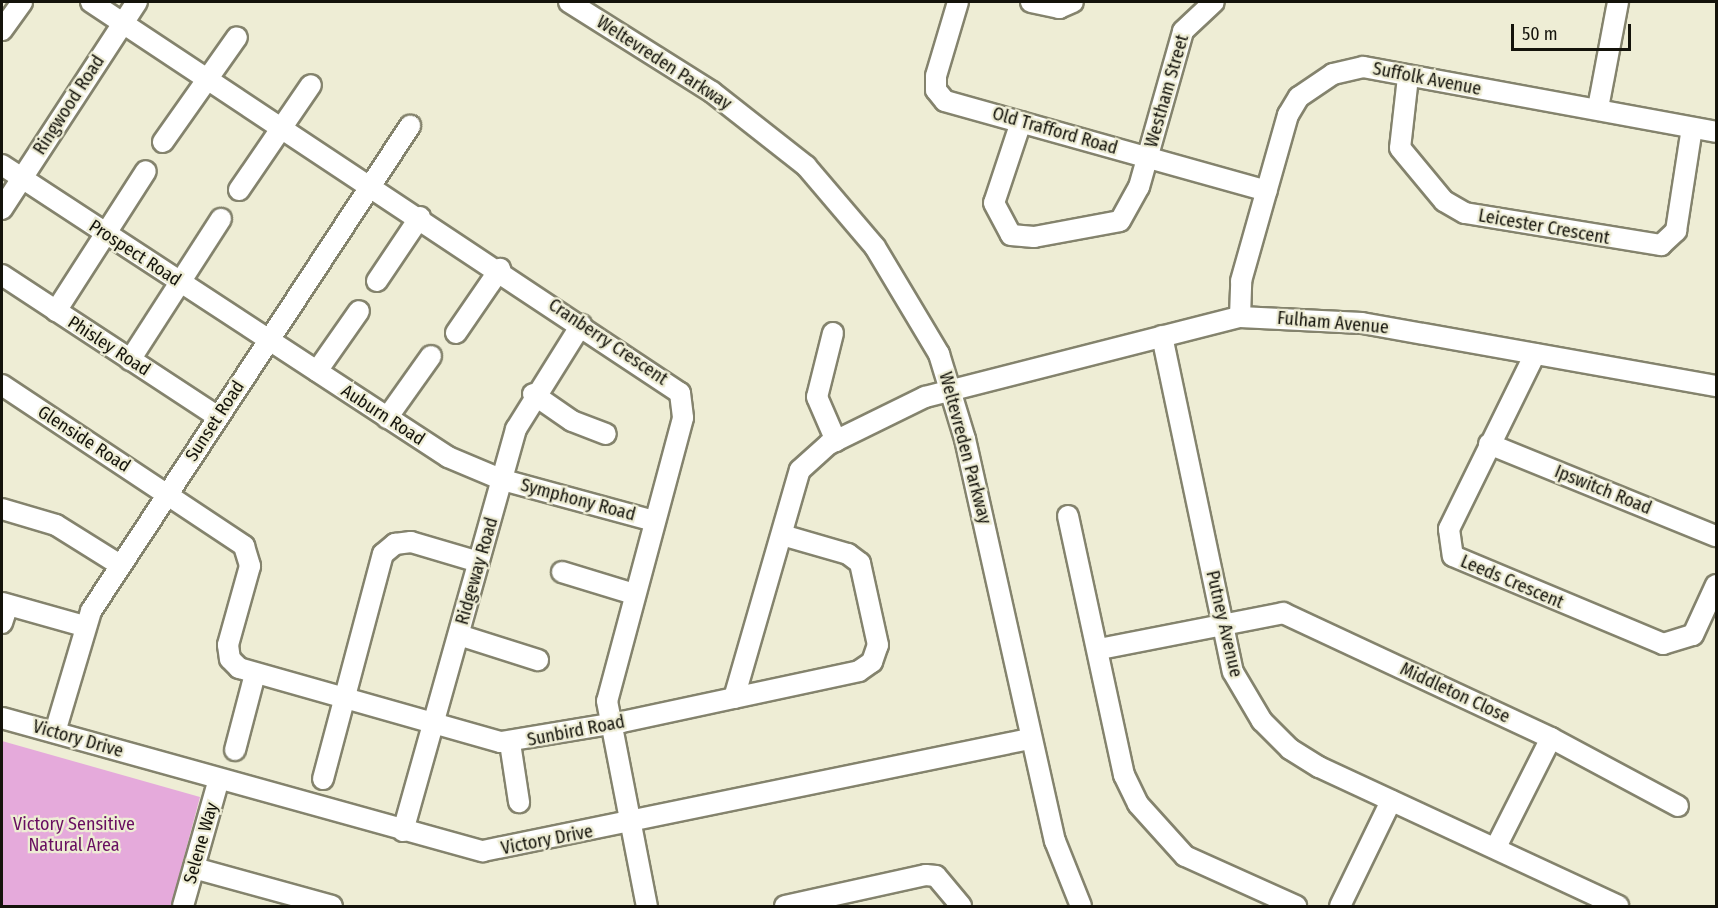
<!DOCTYPE html>
<html>
<head>
<meta charset="utf-8">
<style>
	body { margin:0 }
	#map { position:relative; width:1718px; height:908px; overflow:hidden; background:#eeedd5; font-family:"Fira Sans Condensed",sans-serif }
	div>[style] { position:absolute }
	.green>* { inset:0; background:#e5aadb }
	.roads { filter:drop-shadow(2px 0 #84836d) drop-shadow(-2px 0 #84836d) drop-shadow(0 2px #84836d) drop-shadow(0 -2px #84836d) }
	.minor>* { height:20px; margin:-10px; padding:0 10px; transform-origin:10px; border-radius:10px; background:#fff }
	span { translate:-50% -50%; white-space:nowrap; text-align:center; line-height:1.15; -webkit-text-stroke:4.5px #eeedd5; paint-order:stroke }
	.street-label { font-size:18px; color:#14130b }
	.park-label { font-size:18px; color:#680e60 }
	.frame { position:absolute; inset:0; border:3px solid #14130b; pointer-events:none }
	.scale { position:absolute; left:1511px; top:24px; width:120px; height:27px; box-sizing:border-box; border:3px solid #14130b; border-top:0; padding-left:8px; font-size:18px; line-height:21px; white-space:nowrap; color:#14130b; -webkit-text-stroke:4px #eeedd5; paint-order:stroke }
</style>
</head>
<body>
<div id="map">
	<div class="green">
		<i style="clip-path:polygon(2px 741px,200px 797px,171px 906px,2px 906px)"></i>
	</div>
	<div class="roads">
		<div class="minor">
			<i style="left:91px;top:2px;width:707px;rotate:33.58deg"></i>
			<i style="left:680px;top:393px;width:25px;rotate:83deg"></i>
			<i style="left:683px;top:418px;width:293px;rotate:105deg"></i>
			<i style="left:607px;top:701px;width:209px;rotate:79deg"></i>
			<i style="left:569px;top:2px;width:169px;rotate:32.2deg"></i>
			<i style="left:712px;top:92px;width:120px;rotate:38.2deg"></i>
			<i style="left:806px;top:166px;width:106px;rotate:49.6deg"></i>
			<i style="left:875px;top:247px;width:125px;rotate:59.1deg"></i>
			<i style="left:939px;top:354px;width:89px;rotate:73deg"></i>
			<i style="left:965px;top:439px;width:412px;rotate:77.4deg"></i>
			<i style="left:1055px;top:841px;width:70px;rotate:68.2deg"></i>
			<i style="left:958px;top:2px;width:77px;rotate:106.6deg"></i>
			<i style="left:936px;top:76px;width:14px;rotate:90deg"></i>
			<i style="left:936px;top:90px;width:14px;rotate:51deg"></i>
			<i style="left:945px;top:101px;width:334px;rotate:15.6deg"></i>
			<i style="left:1031px;top:2px;width:29px;rotate:12deg"></i>
			<i style="left:1059px;top:8px;width:15px;rotate:-23deg"></i>
			<i style="left:2px;top:30px;width:34px;rotate:-54deg"></i>
			<i style="left:1408px;top:77px;width:71px;rotate:96.4deg"></i>
			<i style="left:1400px;top:148px;width:69px;rotate:50.3deg"></i>
			<i style="left:1444px;top:201px;width:24px;rotate:30deg"></i>
			<i style="left:1465px;top:213px;width:199px;rotate:9.3deg"></i>
			<i style="left:1661px;top:245px;width:21px;rotate:-43deg"></i>
			<i style="left:1676px;top:231px;width:104px;rotate:-81.2deg"></i>
			<i style="left:1598px;top:108px;width:108px;rotate:-79.3deg"></i>
			<i style="left:1021px;top:122px;width:85px;rotate:108.4deg"></i>
			<i style="left:994px;top:203px;width:36px;rotate:62deg"></i>
			<i style="left:1011px;top:235px;width:23px;rotate:5deg"></i>
			<i style="left:1034px;top:237px;width:87px;rotate:-10.5deg"></i>
			<i style="left:1120px;top:221px;width:39px;rotate:-61deg"></i>
			<i style="left:1139px;top:187px;width:162px;rotate:-74.2deg"></i>
			<i style="left:1183px;top:31px;width:42px;rotate:-43.1deg"></i>
			<i style="left:163px;top:142px;width:128px;rotate:-54.8deg"></i>
			<i style="left:2px;top:165px;width:533px;rotate:33.21deg"></i>
			<i style="left:448px;top:457px;width:60px;rotate:22.7deg"></i>
			<i style="left:503px;top:480px;width:156px;rotate:15.2deg"></i>
			<i style="left:239px;top:190px;width:127px;rotate:-55.6deg"></i>
			<i style="left:2px;top:209px;width:247px;rotate:-56.9deg"></i>
			<i style="left:2px;top:275px;width:258px;rotate:33.3deg"></i>
			<i style="left:377px;top:281px;width:77px;rotate:-56.1deg"></i>
			<i style="left:56px;top:311px;width:166px;rotate:-57.3deg"></i>
			<i style="left:1240px;top:317px;width:36px;rotate:-88deg"></i>
			<i style="left:1241px;top:281px;width:173px;rotate:-74.2deg"></i>
			<i style="left:1288px;top:115px;width:21px;rotate:-59deg"></i>
			<i style="left:1299px;top:97px;width:41px;rotate:-34.1deg"></i>
			<i style="left:1333px;top:74px;width:31px;rotate:-13deg"></i>
			<i style="left:1363px;top:67px;width:359px;rotate:10.4deg"></i>
			<i style="left:456px;top:333px;width:78px;rotate:-55.5deg"></i>
			<i style="left:833px;top:333px;width:66px;rotate:104deg"></i>
			<i style="left:817px;top:397px;width:48px;rotate:66.6deg"></i>
			<i style="left:1162px;top:336px;width:343px;rotate:78.1deg"></i>
			<i style="left:1233px;top:672px;width:57px;rotate:59.4deg"></i>
			<i style="left:1262px;top:721px;width:40px;rotate:45deg"></i>
			<i style="left:1290px;top:749px;width:34px;rotate:32deg"></i>
			<i style="left:1319px;top:767px;width:330px;rotate:24.9deg"></i>
			<i style="left:1535px;top:354px;width:195px;rotate:116.2deg"></i>
			<i style="left:1449px;top:529px;width:27px;rotate:82deg"></i>
			<i style="left:1453px;top:556px;width:228px;rotate:22.7deg"></i>
			<i style="left:1663px;top:644px;width:31px;rotate:-17deg"></i>
			<i style="left:1693px;top:635px;width:55px;rotate:-65.3deg"></i>
			<i style="left:130px;top:360px;width:168px;rotate:-57.2deg"></i>
			<i style="left:317px;top:371px;width:73px;rotate:-55deg"></i>
			<i style="left:2px;top:385px;width:291px;rotate:33.6deg"></i>
			<i style="left:244px;top:546px;width:21px;rotate:73deg"></i>
			<i style="left:250px;top:566px;width:82px;rotate:105.6deg"></i>
			<i style="left:228px;top:645px;width:14px;rotate:82deg"></i>
			<i style="left:230px;top:659px;width:13px;rotate:45deg"></i>
			<i style="left:239px;top:668px;width:272px;rotate:15.8deg"></i>
			<i style="left:501px;top:742px;width:123px;rotate:-9.4deg"></i>
			<i style="left:622px;top:722px;width:242px;rotate:-12.1deg"></i>
			<i style="left:859px;top:671px;width:16px;rotate:-35deg"></i>
			<i style="left:872px;top:662px;width:18px;rotate:-71deg"></i>
			<i style="left:878px;top:645px;width:84px;rotate:-102.4deg"></i>
			<i style="left:860px;top:563px;width:15px;rotate:-143deg"></i>
			<i style="left:848px;top:554px;width:69px;rotate:-163.9deg"></i>
			<i style="left:533px;top:394px;width:47px;rotate:34.7deg"></i>
			<i style="left:572px;top:421px;width:36px;rotate:21deg"></i>
			<i style="left:387px;top:418px;width:76px;rotate:-54.6deg"></i>
			<i style="left:1489px;top:444px;width:245px;rotate:22.1deg"></i>
			<i style="left:2px;top:509px;width:56px;rotate:16.5deg"></i>
			<i style="left:56px;top:525px;width:75px;rotate:32deg"></i>
			<i style="left:1068px;top:516px;width:265px;rotate:77.8deg"></i>
			<i style="left:1124px;top:775px;width:32px;rotate:64deg"></i>
			<i style="left:1138px;top:804px;width:70px;rotate:47.9deg"></i>
			<i style="left:1185px;top:856px;width:122px;rotate:24.2deg"></i>
			<i style="left:562px;top:572px;width:75px;rotate:17deg"></i>
			<i style="left:2px;top:603px;width:85px;rotate:15.7deg"></i>
			<i style="left:2px;top:623px;width:19px;rotate:-72deg"></i>
			<i style="left:459px;top:635px;width:83px;rotate:17.6deg"></i>
			<i style="left:1100px;top:649px;width:187px;rotate:-11.1deg"></i>
			<i style="left:1283px;top:613px;width:296px;rotate:25deg"></i>
			<i style="left:1551px;top:738px;width:144px;rotate:28.2deg"></i>
			<i style="left:734px;top:698px;width:237px;rotate:-73.9deg"></i>
			<i style="left:800px;top:470px;width:39px;rotate:-42deg"></i>
			<i style="left:829px;top:444px;width:107px;rotate:-26.1deg"></i>
			<i style="left:925px;top:397px;width:325px;rotate:-14.3deg"></i>
			<i style="left:1240px;top:317px;width:122px;rotate:2.8deg"></i>
			<i style="left:1362px;top:323px;width:360px;rotate:10.1deg"></i>
			<i style="left:2px;top:718px;width:499px;rotate:15.5deg"></i>
			<i style="left:483px;top:851px;width:557px;rotate:-11.59deg"></i>
			<i style="left:55px;top:732px;width:126px;rotate:-73.4deg"></i>
			<i style="left:91px;top:611px;width:581px;rotate:-56.67deg"></i>
			<i style="left:510px;top:743px;width:60px;rotate:81.3deg"></i>
			<i style="left:235px;top:750px;width:79px;rotate:-75.3deg"></i>
			<i style="left:323px;top:779px;width:233px;rotate:-75.1deg"></i>
			<i style="left:383px;top:554px;width:16px;rotate:-40deg"></i>
			<i style="left:395px;top:544px;width:16px;rotate:-7deg"></i>
			<i style="left:411px;top:542px;width:71px;rotate:16.4deg"></i>
			<i style="left:403px;top:831px;width:418px;rotate:-74.3deg"></i>
			<i style="left:516px;top:429px;width:123px;rotate:-58deg"></i>
			<i style="left:1496px;top:847px;width:122px;rotate:-63.2deg"></i>
			<i style="left:194px;top:868px;width:143px;rotate:15.4deg"></i>
			<i style="left:183px;top:906px;width:132px;rotate:-74.2deg"></i>
			<i style="left:785px;top:906px;width:144px;rotate:-12.4deg"></i>
			<i style="left:926px;top:875px;width:10px;rotate:6deg"></i>
			<i style="left:936px;top:876px;width:39px;rotate:50deg"></i>
			<i style="left:1340px;top:906px;width:117px;rotate:-64.1deg"></i>
		</div>
	</div>
	<div class="street-label">
		<span style="left:664px;top:63px;rotate:33deg">Weltevreden Parkway</span>
		<span style="left:1427px;top:79px;rotate:11deg">Suffolk Avenue</span>
		<span style="left:1167px;top:91px;rotate:-74deg">Westham Street</span>
		<span style="left:69px;top:105px;rotate:-57deg">Ringwood Road</span>
		<span style="left:1055px;top:131px;rotate:16deg">Old Trafford Road</span>
		<span style="left:1544px;top:227px;rotate:10deg">Leicester Crescent</span>
		<span style="left:135px;top:253px;rotate:33deg">Prospect Road</span>
		<span style="left:1333px;top:323px;rotate:5deg">Fulham Avenue</span>
		<span style="left:608px;top:342px;rotate:34deg">Cranberry Crescent</span>
		<span style="left:109px;top:346px;rotate:33deg">Phisley Road</span>
		<span style="left:383px;top:415px;rotate:33deg">Auburn Road</span>
		<span style="left:215px;top:421px;rotate:-57deg">Sunset Road</span>
		<span style="left:84px;top:439px;rotate:33deg">Glenside Road</span>
		<span style="left:965px;top:448px;rotate:75deg">Weltevreden Parkway</span>
		<span style="left:1603px;top:490px;rotate:22deg">Ipswitch Road</span>
		<span style="left:578px;top:500px;rotate:15deg">Symphony Road</span>
		<span style="left:477px;top:571px;rotate:-74deg">Ridgeway Road</span>
		<span style="left:1512px;top:582px;rotate:23deg">Leeds Crescent</span>
		<span style="left:1224px;top:624px;rotate:77deg">Putney Avenue</span>
		<span style="left:1455px;top:693px;rotate:25deg">Middleton Close</span>
		<span style="left:576px;top:731px;rotate:-11deg">Sunbird Road</span>
		<span style="left:78px;top:739px;rotate:16deg">Victory Drive</span>
		<span style="left:547px;top:840px;rotate:-11deg">Victory Drive</span>
		<span style="left:201px;top:843px;rotate:-74deg">Selene Way</span>
	</div>
	<div class="park-label">
		<span style="left:74px;top:835px">Victory Sensitive<br>Natural Area</span>
	</div>
	<div class="frame"></div>
	<div class="scale">50 m</div>
</div>
</body>
</html>
